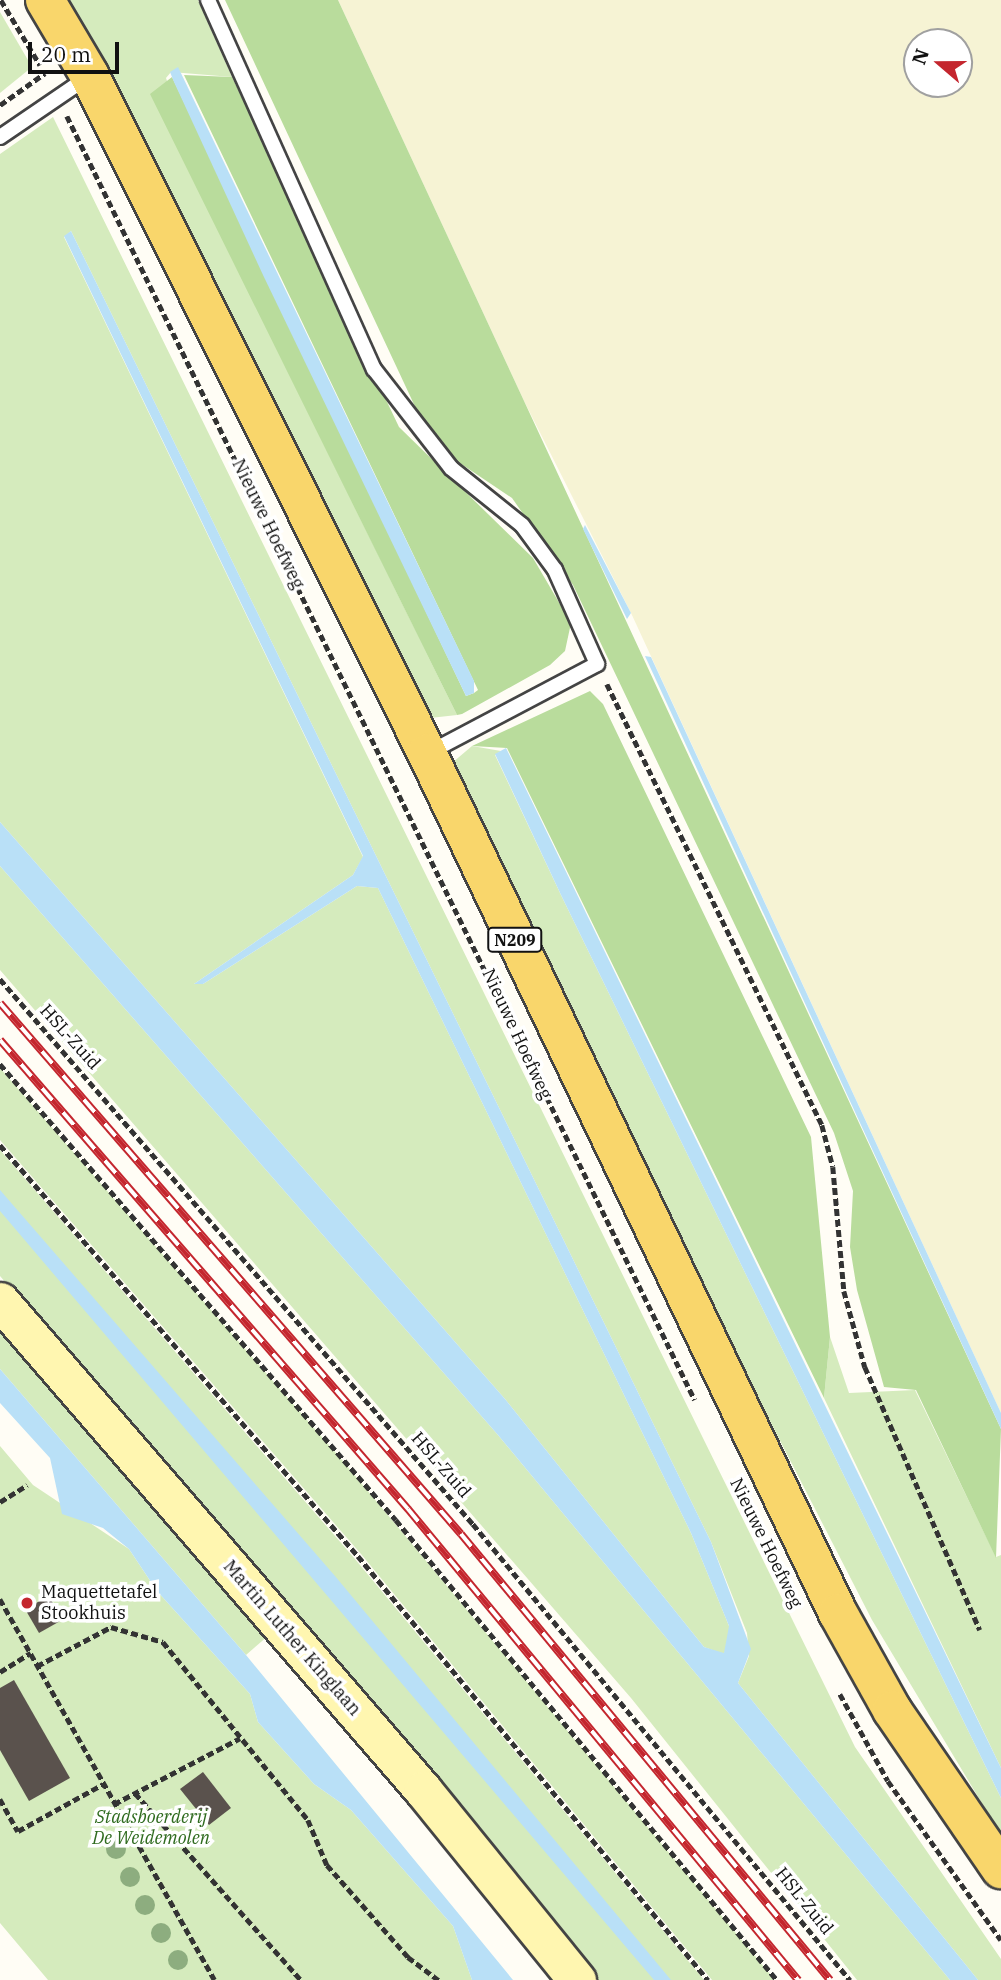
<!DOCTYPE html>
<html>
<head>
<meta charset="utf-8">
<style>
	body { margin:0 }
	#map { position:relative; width:1001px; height:1980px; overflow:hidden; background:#fffdf5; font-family:"IBM Plex Serif",serif }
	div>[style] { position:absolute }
	.farmland>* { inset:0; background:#f6f3d4 }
	.green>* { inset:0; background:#d5ebbd }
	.forest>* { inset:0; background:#b9dc9c }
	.water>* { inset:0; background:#b9e0f7 }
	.building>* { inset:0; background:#5a524d }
	.path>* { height:4.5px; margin-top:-2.25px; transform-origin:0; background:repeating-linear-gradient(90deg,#333 0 7px,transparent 0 10.5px) }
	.roads { filter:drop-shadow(2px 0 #444) drop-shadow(-2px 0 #444) drop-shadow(0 2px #444) drop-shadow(0 -2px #444) }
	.lane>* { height:14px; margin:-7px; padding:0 7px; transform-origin:7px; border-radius:7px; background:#fff }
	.secondary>* { height:37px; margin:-18.5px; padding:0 18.5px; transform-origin:18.5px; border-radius:18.5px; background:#fff6b0 }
	.primary>* { height:38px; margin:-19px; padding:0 19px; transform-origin:19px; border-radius:19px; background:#f9d66b }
	.rail>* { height:8px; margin-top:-4px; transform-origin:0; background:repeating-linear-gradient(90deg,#fff 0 16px,#c4262e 0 32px); box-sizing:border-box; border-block:2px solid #c4262e }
	.trees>* { width:20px; height:20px; margin:-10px; border-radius:50%; background:#8dad7f }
	.dots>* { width:19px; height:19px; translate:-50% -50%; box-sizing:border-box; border:4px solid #fff; border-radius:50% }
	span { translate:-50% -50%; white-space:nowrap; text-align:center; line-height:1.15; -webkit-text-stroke:7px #fff; paint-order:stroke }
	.shield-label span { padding:2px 5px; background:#fff; border:2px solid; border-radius:5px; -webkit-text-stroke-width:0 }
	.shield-label { font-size:16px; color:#111; font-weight:700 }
	.street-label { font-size:18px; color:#111 }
	.poi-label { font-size:18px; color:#111 }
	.left { translate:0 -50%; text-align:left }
	.park-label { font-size:18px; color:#2f6b1f; font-style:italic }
	.north { position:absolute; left:903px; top:28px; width:70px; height:70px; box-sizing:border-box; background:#fff; border:2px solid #a0a0a0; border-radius:50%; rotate:290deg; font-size:19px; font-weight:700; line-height:28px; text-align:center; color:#111 }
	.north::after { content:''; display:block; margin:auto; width:24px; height:32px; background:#c4262e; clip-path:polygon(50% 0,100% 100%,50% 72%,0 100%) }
	.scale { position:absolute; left:28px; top:42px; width:91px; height:32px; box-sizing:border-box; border:4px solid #111; border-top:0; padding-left:9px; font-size:21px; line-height:24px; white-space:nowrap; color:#111; -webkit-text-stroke:5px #fff; paint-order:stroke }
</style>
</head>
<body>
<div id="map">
	<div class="farmland">
		<i style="clip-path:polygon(evenodd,338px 0,1001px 0,1001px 1413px,631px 613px,524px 401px,338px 0,917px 42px,959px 42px,959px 84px,917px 84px,917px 42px)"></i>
	</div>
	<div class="green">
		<i style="clip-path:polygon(65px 0,198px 0,232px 77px,171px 72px,166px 78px,217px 227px,457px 715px,430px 718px)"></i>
		<i style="clip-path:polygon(0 12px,32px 67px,0 93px)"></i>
		<i style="clip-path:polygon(53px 117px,855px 1747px,1001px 1959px,1001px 1980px,978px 1980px,738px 1683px,749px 1656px,747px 1633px,711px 1542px,71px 231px,64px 237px,363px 857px,353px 875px,194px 984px,203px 984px,357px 886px,378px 888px,691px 1533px,729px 1626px,730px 1647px,723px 1654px,704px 1647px,505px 1399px,0 822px,0 154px)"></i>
		<i style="clip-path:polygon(472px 746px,501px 751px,495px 755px,561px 895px,1001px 1798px,1001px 1835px,872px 1620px,670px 1226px,452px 763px)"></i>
		<i style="clip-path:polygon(0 866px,498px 1435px,950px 1980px,857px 1980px,631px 1698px,0 970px)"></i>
		<i style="clip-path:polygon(0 1068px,342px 1460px,775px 1980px,712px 1980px,361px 1554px,0 1140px)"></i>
		<i style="clip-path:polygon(0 1150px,355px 1559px,704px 1980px,594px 1980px,293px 1615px,0 1276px)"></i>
		<i style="clip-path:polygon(0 1326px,269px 1635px,246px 1655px,0 1369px)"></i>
		<i style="clip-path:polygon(830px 1337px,849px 1393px,915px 1390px,996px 1557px,1001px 1555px,1001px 1768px,824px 1398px)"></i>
		<i style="clip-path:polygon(0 1446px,33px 1485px,129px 1549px,157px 1591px,250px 1694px,258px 1722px,314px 1784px,351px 1810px,453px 1926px,472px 1980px,48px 1980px,0 1923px)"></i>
	</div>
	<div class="forest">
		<i style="clip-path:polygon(225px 0,338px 0,1001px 1429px,996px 1558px,916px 1390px,884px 1387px,857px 1290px,850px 1247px,853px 1191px,834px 1133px,573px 585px,512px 498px,439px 449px,426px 430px)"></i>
		<i style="clip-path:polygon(184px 75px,232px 77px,399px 427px,533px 558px,571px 623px,565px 651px,550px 665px,462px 714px,457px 715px,150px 94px,172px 77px,466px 696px,474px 693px,478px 690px)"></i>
		<i style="clip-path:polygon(590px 691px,603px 704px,811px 1137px,830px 1337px,824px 1398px,507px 748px,472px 746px)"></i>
	</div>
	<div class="water">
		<i style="clip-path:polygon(178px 67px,474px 681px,474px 693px,466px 696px,263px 275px,174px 82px,170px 72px)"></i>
		<i style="clip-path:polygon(71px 231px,711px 1542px,751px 1649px,738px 1683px,978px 1980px,950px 1980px,498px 1435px,0 866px,0 822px,505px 1399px,704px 1647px,724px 1653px,729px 1626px,691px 1533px,378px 888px,357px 886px,203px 984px,194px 984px,353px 875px,363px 856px,64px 236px)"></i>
		<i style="clip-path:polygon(585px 525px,631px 613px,627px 619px,583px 529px)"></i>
		<i style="clip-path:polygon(645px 656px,651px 657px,1001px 1413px,1001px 1429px)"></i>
		<i style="clip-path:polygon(506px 748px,1001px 1768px,1001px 1798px,561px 895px,495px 754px)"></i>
		<i style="clip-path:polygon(0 1190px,335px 1576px,671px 1980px,654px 1980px,0 1211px)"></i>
		<i style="clip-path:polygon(0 1369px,246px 1655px,513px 1980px,472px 1980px,453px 1926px,351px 1810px,314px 1784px,258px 1722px,250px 1694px,157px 1591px,129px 1549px,103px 1528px,62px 1514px,50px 1458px,0 1403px)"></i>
	</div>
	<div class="building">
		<i style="clip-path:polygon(49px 1596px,62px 1620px,39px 1633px,25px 1609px)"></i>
		<i style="clip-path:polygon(14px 1680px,70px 1778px,29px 1801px,0 1750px,0 1688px)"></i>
		<i style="clip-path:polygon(203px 1772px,231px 1808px,209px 1825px,180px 1789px)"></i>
	</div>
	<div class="path">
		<i style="left:1px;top:0;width:76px;rotate:59deg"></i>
		<i style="left:0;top:105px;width:55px;rotate:-35.4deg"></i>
		<i style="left:67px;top:116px;width:1429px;rotate:63.94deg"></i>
		<i style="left:607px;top:684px;width:491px;rotate:64deg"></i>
		<i style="left:822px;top:1125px;width:43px;rotate:75.3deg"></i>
		<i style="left:833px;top:1167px;width:124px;rotate:84.9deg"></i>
		<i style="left:844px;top:1291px;width:79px;rotate:74.6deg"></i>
		<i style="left:865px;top:1367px;width:287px;rotate:66.4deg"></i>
		<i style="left:0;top:979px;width:722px;rotate:49.05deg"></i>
		<i style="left:473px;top:1524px;width:592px;rotate:50.42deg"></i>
		<i style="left:0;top:1064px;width:604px;rotate:49.03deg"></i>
		<i style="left:396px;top:1520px;width:597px;rotate:50.37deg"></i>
		<i style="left:0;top:1145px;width:545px;rotate:48.94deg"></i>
		<i style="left:358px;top:1556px;width:550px;rotate:50.46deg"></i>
		<i style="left:0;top:1502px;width:32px;rotate:-32deg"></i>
		<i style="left:0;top:1599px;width:437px;rotate:60.6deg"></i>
		<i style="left:37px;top:1666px;width:84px;rotate:-27.8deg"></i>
		<i style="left:111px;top:1627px;width:54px;rotate:16.1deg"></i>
		<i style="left:163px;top:1642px;width:230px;rotate:50.8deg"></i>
		<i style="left:308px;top:1820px;width:49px;rotate:67.1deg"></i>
		<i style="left:327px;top:1865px;width:123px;rotate:48.6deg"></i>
		<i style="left:408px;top:1957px;width:39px;rotate:37deg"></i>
		<i style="left:0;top:1672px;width:36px;rotate:-32deg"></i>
		<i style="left:840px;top:1694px;width:99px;rotate:61.1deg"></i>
		<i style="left:888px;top:1781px;width:195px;rotate:54.6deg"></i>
		<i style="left:135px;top:1793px;width:250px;rotate:48.4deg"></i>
		<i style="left:0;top:1799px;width:37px;rotate:61deg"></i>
		<i style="left:18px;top:1831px;width:97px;rotate:-28.9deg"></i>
		<i style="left:114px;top:1804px;width:142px;rotate:-27.6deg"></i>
	</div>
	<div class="roads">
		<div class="lane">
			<i style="left:208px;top:0;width:405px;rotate:65.8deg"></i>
			<i style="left:374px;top:369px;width:125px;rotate:52.1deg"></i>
			<i style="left:451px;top:468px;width:91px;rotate:38.8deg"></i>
			<i style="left:522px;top:525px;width:56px;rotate:53.7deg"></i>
			<i style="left:555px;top:570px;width:103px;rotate:65.9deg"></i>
			<i style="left:597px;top:664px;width:191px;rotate:152.2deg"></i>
			<i style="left:0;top:137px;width:107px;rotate:-34.3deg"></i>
		</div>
		<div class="secondary">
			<i style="left:0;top:1301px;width:647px;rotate:49.14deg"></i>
			<i style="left:423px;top:1790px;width:245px;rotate:51deg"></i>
		</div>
		<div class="primary">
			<i style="left:45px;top:0;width:88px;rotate:59.4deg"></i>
			<i style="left:90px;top:76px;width:756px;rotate:63.54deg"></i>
			<i style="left:427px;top:753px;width:953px;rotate:64.46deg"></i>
			<i style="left:838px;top:1613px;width:111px;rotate:60.9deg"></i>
			<i style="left:892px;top:1710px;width:193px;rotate:55.6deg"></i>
		</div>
	</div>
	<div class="rail">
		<i style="left:0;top:1003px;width:703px;rotate:49.04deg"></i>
		<i style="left:461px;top:1534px;width:579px;rotate:50.4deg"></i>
		<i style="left:0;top:1040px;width:622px;rotate:48.98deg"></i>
		<i style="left:408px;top:1509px;width:612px;rotate:50.37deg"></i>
	</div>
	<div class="trees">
		<i style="left:116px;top:1849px"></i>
		<i style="left:130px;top:1877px"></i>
		<i style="left:145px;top:1905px"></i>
		<i style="left:161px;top:1933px"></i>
		<i style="left:178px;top:1960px"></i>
	</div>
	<div class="dots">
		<i style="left:27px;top:1603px;background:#c4262e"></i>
	</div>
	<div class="shield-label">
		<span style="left:515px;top:940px">N209</span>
	</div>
	<div class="street-label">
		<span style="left:268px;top:524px;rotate:64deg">Nieuwe Hoefweg</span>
		<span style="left:517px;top:1034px;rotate:65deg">Nieuwe Hoefweg</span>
		<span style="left:70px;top:1037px;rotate:48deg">HSL-Zuid</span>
		<span style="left:441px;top:1465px;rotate:49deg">HSL-Zuid</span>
		<span style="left:766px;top:1543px;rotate:64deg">Nieuwe Hoefweg</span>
		<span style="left:292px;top:1638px;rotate:49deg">Martin Luther Kinglaan</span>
		<span style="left:804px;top:1901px;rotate:51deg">HSL-Zuid</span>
	</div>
	<div class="poi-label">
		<span class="left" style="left:41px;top:1603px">Maquettetafel<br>Stookhuis</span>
	</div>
	<div class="park-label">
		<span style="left:151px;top:1828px">Stadsboerderij<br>De Weidemolen</span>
	</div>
	<div class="north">N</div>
	<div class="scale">20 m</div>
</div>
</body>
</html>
